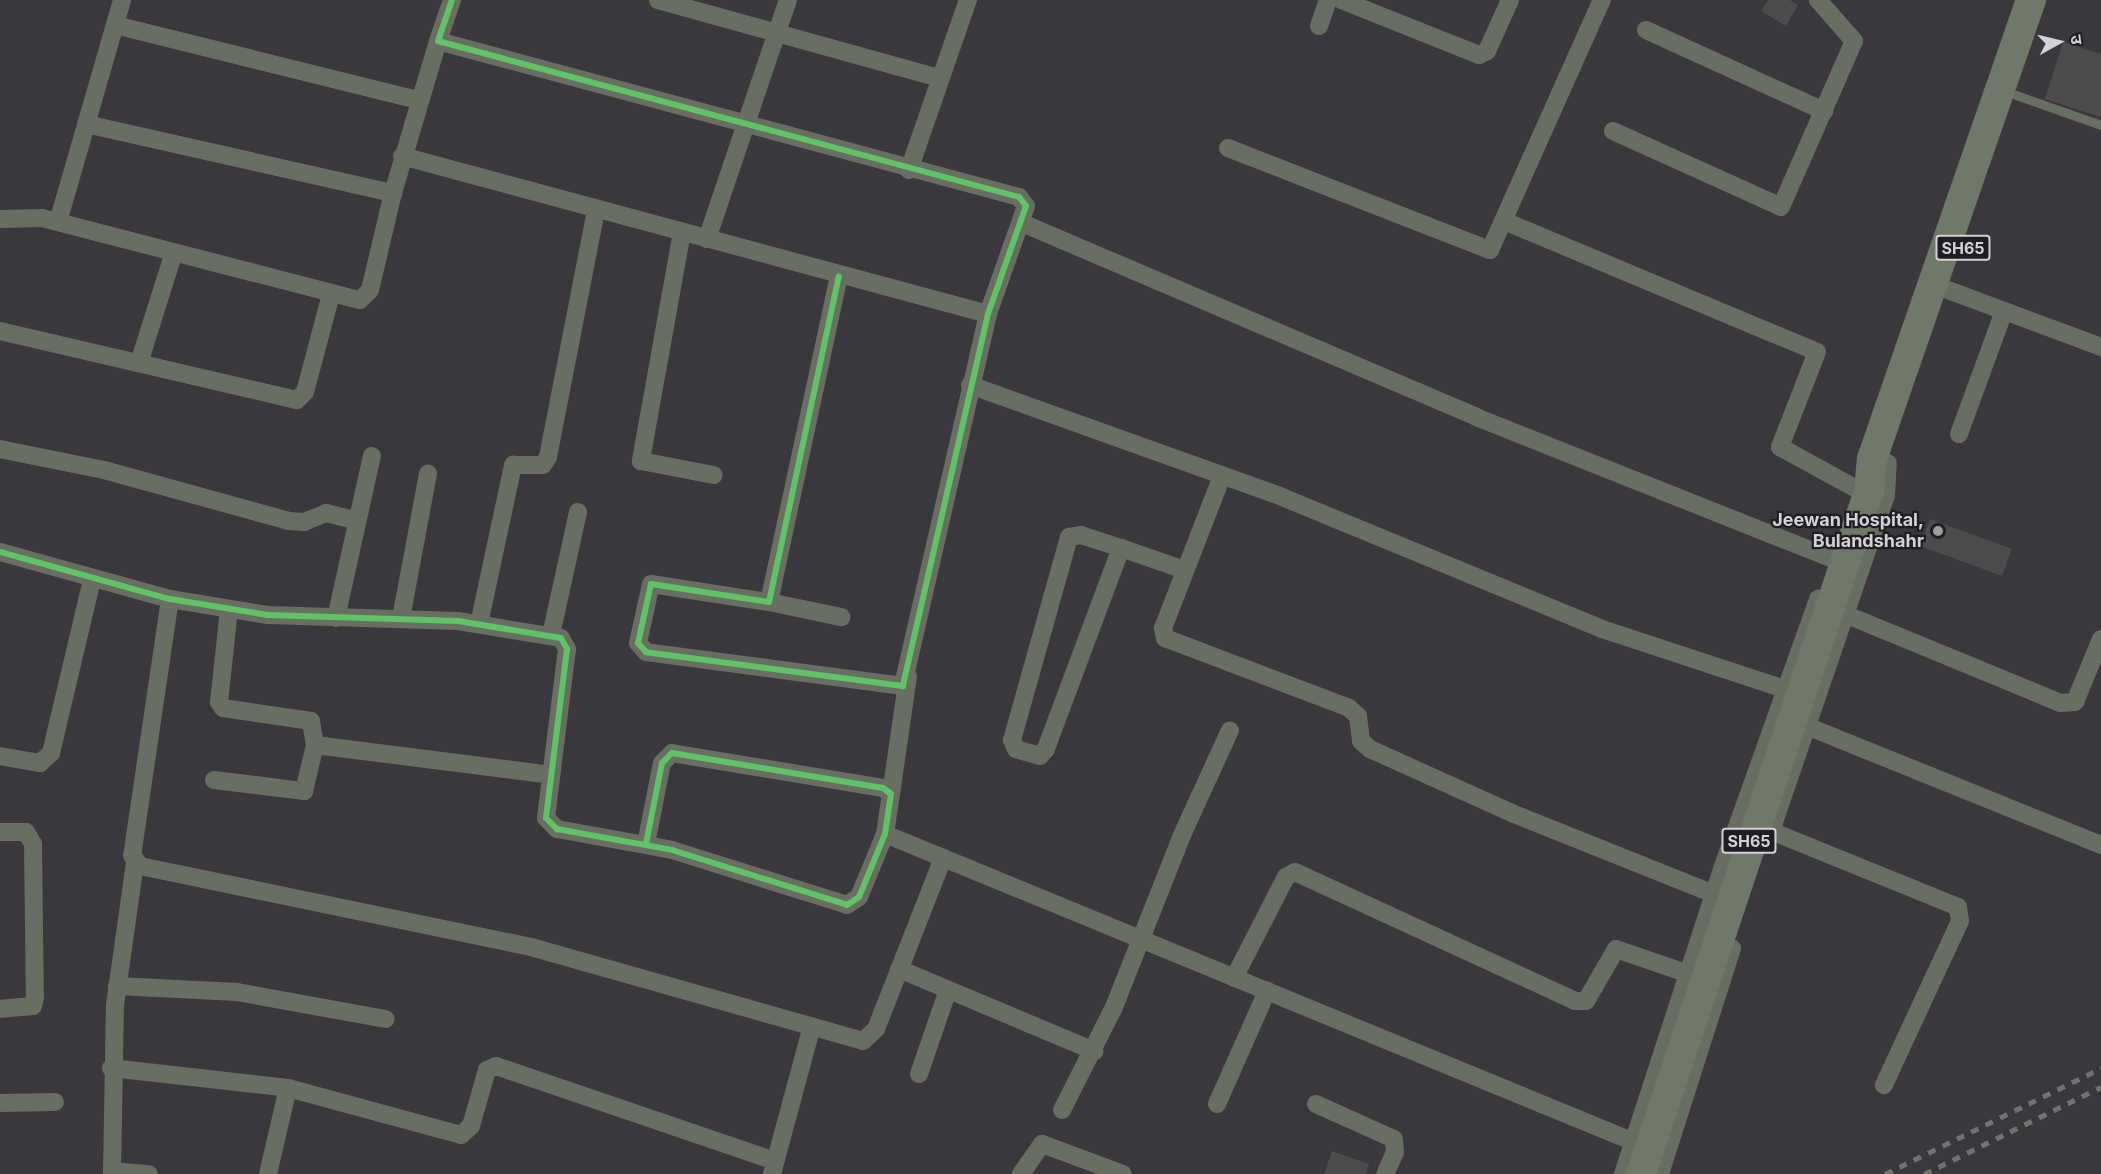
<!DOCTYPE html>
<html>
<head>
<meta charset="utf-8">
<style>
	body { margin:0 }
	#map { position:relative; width:2101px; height:1174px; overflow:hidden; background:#3a373d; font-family:Inter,"Noto Sans Devanagari",sans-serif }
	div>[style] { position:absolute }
	.building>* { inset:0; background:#4e4b4d }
	.lane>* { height:9px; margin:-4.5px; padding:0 4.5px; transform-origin:4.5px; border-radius:4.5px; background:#686e62 }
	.street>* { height:18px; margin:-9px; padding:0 9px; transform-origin:9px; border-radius:9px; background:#686e62 }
	.primary>* { height:30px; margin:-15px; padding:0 15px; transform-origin:15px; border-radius:15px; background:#707869 }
	.rail>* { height:4.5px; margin-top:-2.25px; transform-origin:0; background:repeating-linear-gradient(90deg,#70746d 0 8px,transparent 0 16px) }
	.cycleway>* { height:6px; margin:-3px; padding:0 3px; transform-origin:3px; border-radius:3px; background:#61c268 }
	.dots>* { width:16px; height:16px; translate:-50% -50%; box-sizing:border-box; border:3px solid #201e22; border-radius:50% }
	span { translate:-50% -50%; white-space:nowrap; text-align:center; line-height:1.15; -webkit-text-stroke:4.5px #201e22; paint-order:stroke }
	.shield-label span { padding:2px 4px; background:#201e22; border:2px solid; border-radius:4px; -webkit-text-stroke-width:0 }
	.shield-label { font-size:16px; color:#d4d2d8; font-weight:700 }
	.poi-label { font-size:18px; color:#d4d2d8; font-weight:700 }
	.right { translate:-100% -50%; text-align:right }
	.north { position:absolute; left:2029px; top:12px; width:60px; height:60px; -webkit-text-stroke:4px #201e22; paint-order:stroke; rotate:82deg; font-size:16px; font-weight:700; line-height:24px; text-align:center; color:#d4d2d8 }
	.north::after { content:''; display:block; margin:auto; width:21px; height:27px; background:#d4d2d8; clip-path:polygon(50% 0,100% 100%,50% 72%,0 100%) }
</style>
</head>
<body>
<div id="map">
	<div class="building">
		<i style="clip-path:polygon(1768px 0,1790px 0,1798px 5px,1786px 26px,1761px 11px)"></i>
		<i style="clip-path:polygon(2063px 42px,2101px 54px,2101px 117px,2045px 99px)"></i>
		<i style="clip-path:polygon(1930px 519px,2012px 549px,2002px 576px,1920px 546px)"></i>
		<i style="clip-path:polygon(1332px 1151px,1369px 1164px,1366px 1174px,1324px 1174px)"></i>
	</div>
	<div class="lane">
		<i style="left:2016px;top:95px;width:90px;rotate:19.4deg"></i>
	</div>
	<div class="street">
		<i style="left:452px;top:0;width:43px;rotate:108.9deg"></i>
		<i style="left:438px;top:41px;width:602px;rotate:15.03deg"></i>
		<i style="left:1019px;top:197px;width:11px;rotate:52deg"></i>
		<i style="left:1026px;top:206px;width:114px;rotate:109.4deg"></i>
		<i style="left:988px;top:314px;width:382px;rotate:102.9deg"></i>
		<i style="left:903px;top:686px;width:259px;rotate:-172.5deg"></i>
		<i style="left:646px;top:652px;width:12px;rotate:-132deg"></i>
		<i style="left:638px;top:643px;width:60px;rotate:-77.6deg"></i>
		<i style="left:651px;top:584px;width:119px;rotate:8.7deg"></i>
		<i style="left:769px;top:602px;width:333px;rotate:-77.9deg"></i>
		<i style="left:658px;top:0;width:293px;rotate:15.5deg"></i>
		<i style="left:1341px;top:0;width:149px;rotate:21.7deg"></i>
		<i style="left:1479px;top:55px;width:9px;rotate:-27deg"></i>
		<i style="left:1487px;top:51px;width:56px;rotate:-65.7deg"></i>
		<i style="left:115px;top:25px;width:313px;rotate:13.9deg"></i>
		<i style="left:1319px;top:26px;width:28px;rotate:-71deg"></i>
		<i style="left:1646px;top:30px;width:196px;rotate:24.5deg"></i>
		<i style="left:86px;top:124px;width:315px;rotate:12.7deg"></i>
		<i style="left:393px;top:193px;width:159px;rotate:-73.5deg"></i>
		<i style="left:1613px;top:131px;width:184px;rotate:24.3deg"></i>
		<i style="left:1781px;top:207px;width:181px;rotate:-66.3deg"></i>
		<i style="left:1854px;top:41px;width:55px;rotate:-131.3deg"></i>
		<i style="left:1228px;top:148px;width:281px;rotate:21.3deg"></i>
		<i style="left:1490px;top:250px;width:274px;rotate:-65.9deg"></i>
		<i style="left:402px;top:156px;width:607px;rotate:15.09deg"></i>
		<i style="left:909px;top:170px;width:180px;rotate:-70.9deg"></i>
		<i style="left:0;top:219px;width:42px;rotate:-1.4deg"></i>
		<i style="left:42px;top:218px;width:328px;rotate:14.5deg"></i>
		<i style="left:360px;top:300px;width:14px;rotate:-45deg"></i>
		<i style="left:370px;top:290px;width:100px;rotate:-76.7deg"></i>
		<i style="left:1504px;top:221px;width:339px;rotate:22.7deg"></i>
		<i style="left:1817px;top:352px;width:102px;rotate:111.3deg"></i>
		<i style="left:1780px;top:447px;width:85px;rotate:28.7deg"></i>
		<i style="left:58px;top:222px;width:231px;rotate:-73.9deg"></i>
		<i style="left:1022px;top:223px;width:494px;rotate:23.1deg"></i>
		<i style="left:1476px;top:417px;width:382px;rotate:21.7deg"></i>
		<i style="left:682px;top:232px;width:233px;rotate:100.2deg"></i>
		<i style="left:641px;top:461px;width:74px;rotate:10.9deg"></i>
		<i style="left:707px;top:239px;width:252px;rotate:-71.3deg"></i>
		<i style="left:1948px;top:290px;width:163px;rotate:20.4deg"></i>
		<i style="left:0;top:331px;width:305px;rotate:13.1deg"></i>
		<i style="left:297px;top:400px;width:11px;rotate:-45deg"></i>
		<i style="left:305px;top:392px;width:101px;rotate:-75.1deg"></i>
		<i style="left:139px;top:363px;width:116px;rotate:-72.5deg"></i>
		<i style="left:970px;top:385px;width:331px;rotate:19.7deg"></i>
		<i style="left:1282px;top:497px;width:346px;rotate:22.4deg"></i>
		<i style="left:1602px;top:629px;width:193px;rotate:18.2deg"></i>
		<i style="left:1959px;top:434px;width:131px;rotate:-69.9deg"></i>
		<i style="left:0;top:449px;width:106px;rotate:11.4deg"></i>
		<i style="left:104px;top:470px;width:192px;rotate:15.4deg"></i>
		<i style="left:289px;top:521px;width:15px;rotate:4deg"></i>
		<i style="left:304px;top:522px;width:24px;rotate:-22deg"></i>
		<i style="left:326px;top:513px;width:32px;rotate:14deg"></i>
		<i style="left:1222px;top:476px;width:163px;rotate:111.2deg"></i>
		<i style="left:1163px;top:628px;width:10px;rotate:79deg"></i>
		<i style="left:1165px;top:638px;width:197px;rotate:20.8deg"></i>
		<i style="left:1349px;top:708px;width:12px;rotate:42deg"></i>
		<i style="left:1358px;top:716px;width:25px;rotate:83deg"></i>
		<i style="left:1361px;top:741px;width:12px;rotate:42deg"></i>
		<i style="left:1370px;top:749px;width:158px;rotate:24.3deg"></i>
		<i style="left:1514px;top:814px;width:215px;rotate:21.8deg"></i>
		<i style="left:1121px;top:548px;width:215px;rotate:110.5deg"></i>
		<i style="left:1046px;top:749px;width:9px;rotate:131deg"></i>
		<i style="left:1040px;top:756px;width:25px;rotate:-164deg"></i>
		<i style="left:1016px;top:749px;width:10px;rotate:-114deg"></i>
		<i style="left:1012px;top:740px;width:211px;rotate:-74.3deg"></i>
		<i style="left:1069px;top:537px;width:12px;rotate:-9deg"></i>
		<i style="left:1081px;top:535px;width:42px;rotate:18deg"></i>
		<i style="left:1121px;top:548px;width:68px;rotate:19deg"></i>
		<i style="left:0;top:552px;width:176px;rotate:15.5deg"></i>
		<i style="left:170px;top:599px;width:99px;rotate:9.3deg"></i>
		<i style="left:268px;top:615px;width:190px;rotate:1.8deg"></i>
		<i style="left:458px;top:621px;width:104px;rotate:9.4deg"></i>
		<i style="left:561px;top:638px;width:13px;rotate:61deg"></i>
		<i style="left:567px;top:649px;width:170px;rotate:97.1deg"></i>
		<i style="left:546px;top:818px;width:16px;rotate:45deg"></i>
		<i style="left:557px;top:829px;width:117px;rotate:10.3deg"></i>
		<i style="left:672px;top:850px;width:183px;rotate:17.4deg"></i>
		<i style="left:847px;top:905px;width:14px;rotate:-34deg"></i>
		<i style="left:859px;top:897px;width:68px;rotate:-67.6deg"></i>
		<i style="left:885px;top:834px;width:40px;rotate:-81.5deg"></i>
		<i style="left:891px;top:794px;width:10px;rotate:-143deg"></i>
		<i style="left:883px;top:788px;width:214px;rotate:-170.6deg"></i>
		<i style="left:672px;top:753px;width:14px;rotate:135deg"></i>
		<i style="left:662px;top:763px;width:83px;rotate:101.2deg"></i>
		<i style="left:170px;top:599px;width:259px;rotate:98.4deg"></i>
		<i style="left:132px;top:855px;width:14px;rotate:54deg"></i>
		<i style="left:140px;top:866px;width:399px;rotate:11.7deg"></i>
		<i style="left:531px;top:947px;width:345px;rotate:15.8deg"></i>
		<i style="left:863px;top:1041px;width:18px;rotate:-43deg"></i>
		<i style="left:876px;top:1029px;width:184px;rotate:-68.6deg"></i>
		<i style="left:769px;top:602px;width:74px;rotate:11.8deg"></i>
		<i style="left:229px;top:609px;width:94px;rotate:96.1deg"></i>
		<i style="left:219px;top:702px;width:7px;rotate:56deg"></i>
		<i style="left:223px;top:708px;width:89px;rotate:8.4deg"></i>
		<i style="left:311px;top:721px;width:24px;rotate:81deg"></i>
		<i style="left:315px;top:745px;width:238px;rotate:7.2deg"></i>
		<i style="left:1847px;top:615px;width:230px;rotate:22.4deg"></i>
		<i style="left:2060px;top:703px;width:15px;rotate:-4deg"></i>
		<i style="left:2075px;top:702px;width:68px;rotate:-67.6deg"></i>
		<i style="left:336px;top:618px;width:166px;rotate:-77.5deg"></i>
		<i style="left:401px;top:618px;width:147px;rotate:-79.4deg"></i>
		<i style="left:479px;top:624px;width:163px;rotate:-77.9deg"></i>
		<i style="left:513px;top:465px;width:30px"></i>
		<i style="left:543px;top:465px;width:9px;rotate:-58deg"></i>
		<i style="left:548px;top:457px;width:253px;rotate:-79deg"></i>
		<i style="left:551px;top:635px;width:126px;rotate:-77.6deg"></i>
		<i style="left:1809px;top:727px;width:315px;rotate:22deg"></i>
		<i style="left:0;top:756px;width:41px;rotate:9.9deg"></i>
		<i style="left:40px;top:763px;width:15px;rotate:-42deg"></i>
		<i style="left:51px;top:753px;width:178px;rotate:-76.7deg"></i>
		<i style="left:214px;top:780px;width:91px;rotate:7deg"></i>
		<i style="left:304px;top:791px;width:47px;rotate:-76.6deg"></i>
		<i style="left:891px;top:794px;width:119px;rotate:-81.8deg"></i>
		<i style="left:1771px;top:831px;width:354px;rotate:-71.1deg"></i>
		<i style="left:1886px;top:496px;width:33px;rotate:-87deg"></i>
		<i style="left:1771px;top:831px;width:202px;rotate:22.1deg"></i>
		<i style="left:1958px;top:907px;width:14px;rotate:82deg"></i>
		<i style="left:1960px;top:921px;width:181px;rotate:114.9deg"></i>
		<i style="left:0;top:832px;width:26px"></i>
		<i style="left:26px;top:832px;width:14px;rotate:60deg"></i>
		<i style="left:33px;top:844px;width:153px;rotate:89.3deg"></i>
		<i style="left:35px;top:997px;width:9px;rotate:103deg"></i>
		<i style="left:33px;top:1006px;width:33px;rotate:175deg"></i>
		<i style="left:885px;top:834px;width:810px;rotate:22.35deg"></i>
		<i style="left:899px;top:969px;width:212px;rotate:22.8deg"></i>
		<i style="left:1234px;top:978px;width:114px;rotate:-62.8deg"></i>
		<i style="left:1286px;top:877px;width:10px;rotate:-29deg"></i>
		<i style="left:1295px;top:872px;width:308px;rotate:24.7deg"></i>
		<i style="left:1575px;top:1001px;width:11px"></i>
		<i style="left:1586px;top:1001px;width:60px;rotate:-60deg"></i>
		<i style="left:1616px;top:949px;width:77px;rotate:18.9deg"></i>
		<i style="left:117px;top:986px;width:120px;rotate:2.9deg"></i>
		<i style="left:237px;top:992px;width:151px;rotate:10.3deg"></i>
		<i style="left:111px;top:1068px;width:178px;rotate:6.4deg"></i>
		<i style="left:288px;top:1088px;width:179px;rotate:15.2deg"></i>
		<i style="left:461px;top:1135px;width:13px;rotate:-42deg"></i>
		<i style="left:471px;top:1126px;width:58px;rotate:-74.1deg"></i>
		<i style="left:487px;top:1070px;width:10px;rotate:-24deg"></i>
		<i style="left:496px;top:1066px;width:295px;rotate:18.8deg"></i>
		<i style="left:919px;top:1074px;width:89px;rotate:-71deg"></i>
		<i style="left:0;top:1103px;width:55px;rotate:-1deg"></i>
		<i style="left:1217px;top:1104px;width:124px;rotate:-66.1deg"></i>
		<i style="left:1316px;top:1104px;width:85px;rotate:24.2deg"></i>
		<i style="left:1394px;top:1139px;width:13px;rotate:86deg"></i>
		<i style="left:1395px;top:1152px;width:24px;rotate:114deg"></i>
		<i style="left:1062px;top:1110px;width:115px;rotate:-63.2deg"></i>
		<i style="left:1114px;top:1007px;width:185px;rotate:-68.4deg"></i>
		<i style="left:1182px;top:835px;width:115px;rotate:-65.4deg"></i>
		<i style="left:112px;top:1171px;width:37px;rotate:5deg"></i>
		<i style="left:112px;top:1174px;width:169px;rotate:-89deg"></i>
		<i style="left:115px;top:1005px;width:143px;rotate:-82deg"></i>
		<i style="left:268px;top:1174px;width:88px;rotate:-76.9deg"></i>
		<i style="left:772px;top:1174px;width:153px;rotate:-74.9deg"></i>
		<i style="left:1021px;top:1174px;width:37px;rotate:-55deg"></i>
		<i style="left:1042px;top:1144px;width:86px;rotate:20.3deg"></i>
		<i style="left:1623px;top:1174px;width:321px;rotate:-72deg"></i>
		<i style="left:1722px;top:869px;width:287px;rotate:-70.4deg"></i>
		<i style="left:1660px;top:1174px;width:237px;rotate:-72.3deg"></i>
	</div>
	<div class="primary">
		<i style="left:1641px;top:1174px;width:720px;rotate:-71.54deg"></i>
		<i style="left:1869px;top:491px;width:32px;rotate:-85deg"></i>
		<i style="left:1872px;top:459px;width:486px;rotate:-70.9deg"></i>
	</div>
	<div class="rail">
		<i style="left:1885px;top:1174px;width:241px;rotate:-26.1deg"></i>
		<i style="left:1924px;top:1174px;width:197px;rotate:-26.2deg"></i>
	</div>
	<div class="cycleway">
		<i style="left:452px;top:0;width:43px;rotate:108.9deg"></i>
		<i style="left:438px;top:41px;width:602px;rotate:15.03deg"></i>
		<i style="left:1019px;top:197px;width:11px;rotate:52deg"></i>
		<i style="left:1026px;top:206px;width:114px;rotate:109.4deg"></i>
		<i style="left:988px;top:314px;width:382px;rotate:102.9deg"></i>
		<i style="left:903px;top:686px;width:259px;rotate:-172.5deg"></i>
		<i style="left:646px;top:652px;width:12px;rotate:-132deg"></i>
		<i style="left:638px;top:643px;width:60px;rotate:-77.6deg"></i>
		<i style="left:651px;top:584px;width:119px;rotate:8.7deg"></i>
		<i style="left:769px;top:602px;width:333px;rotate:-77.9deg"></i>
		<i style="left:0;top:552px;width:176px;rotate:15.5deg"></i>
		<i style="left:170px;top:599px;width:99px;rotate:9.3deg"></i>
		<i style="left:268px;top:615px;width:190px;rotate:1.8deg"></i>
		<i style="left:458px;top:621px;width:104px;rotate:9.4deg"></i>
		<i style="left:561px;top:638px;width:13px;rotate:61deg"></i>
		<i style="left:567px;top:649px;width:170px;rotate:97.1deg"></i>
		<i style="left:546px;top:818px;width:16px;rotate:45deg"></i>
		<i style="left:557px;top:829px;width:117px;rotate:10.3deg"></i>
		<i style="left:672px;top:850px;width:183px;rotate:17.4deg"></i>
		<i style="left:847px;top:905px;width:14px;rotate:-34deg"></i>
		<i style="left:859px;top:897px;width:68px;rotate:-67.6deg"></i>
		<i style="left:885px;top:834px;width:40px;rotate:-81.5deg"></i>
		<i style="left:891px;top:794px;width:10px;rotate:-143deg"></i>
		<i style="left:883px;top:788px;width:214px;rotate:-170.6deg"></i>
		<i style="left:672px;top:753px;width:14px;rotate:135deg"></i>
		<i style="left:662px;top:763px;width:83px;rotate:101.2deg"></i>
	</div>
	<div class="dots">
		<i style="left:1938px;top:531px;background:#9e9ca2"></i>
	</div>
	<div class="shield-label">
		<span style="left:1963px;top:248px">SH65</span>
		<span style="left:1749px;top:841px">SH65</span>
	</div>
	<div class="poi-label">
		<span class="right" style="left:1924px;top:531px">Jeewan Hospital,<br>Bulandshahr</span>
	</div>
	<div class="north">उ</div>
</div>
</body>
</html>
